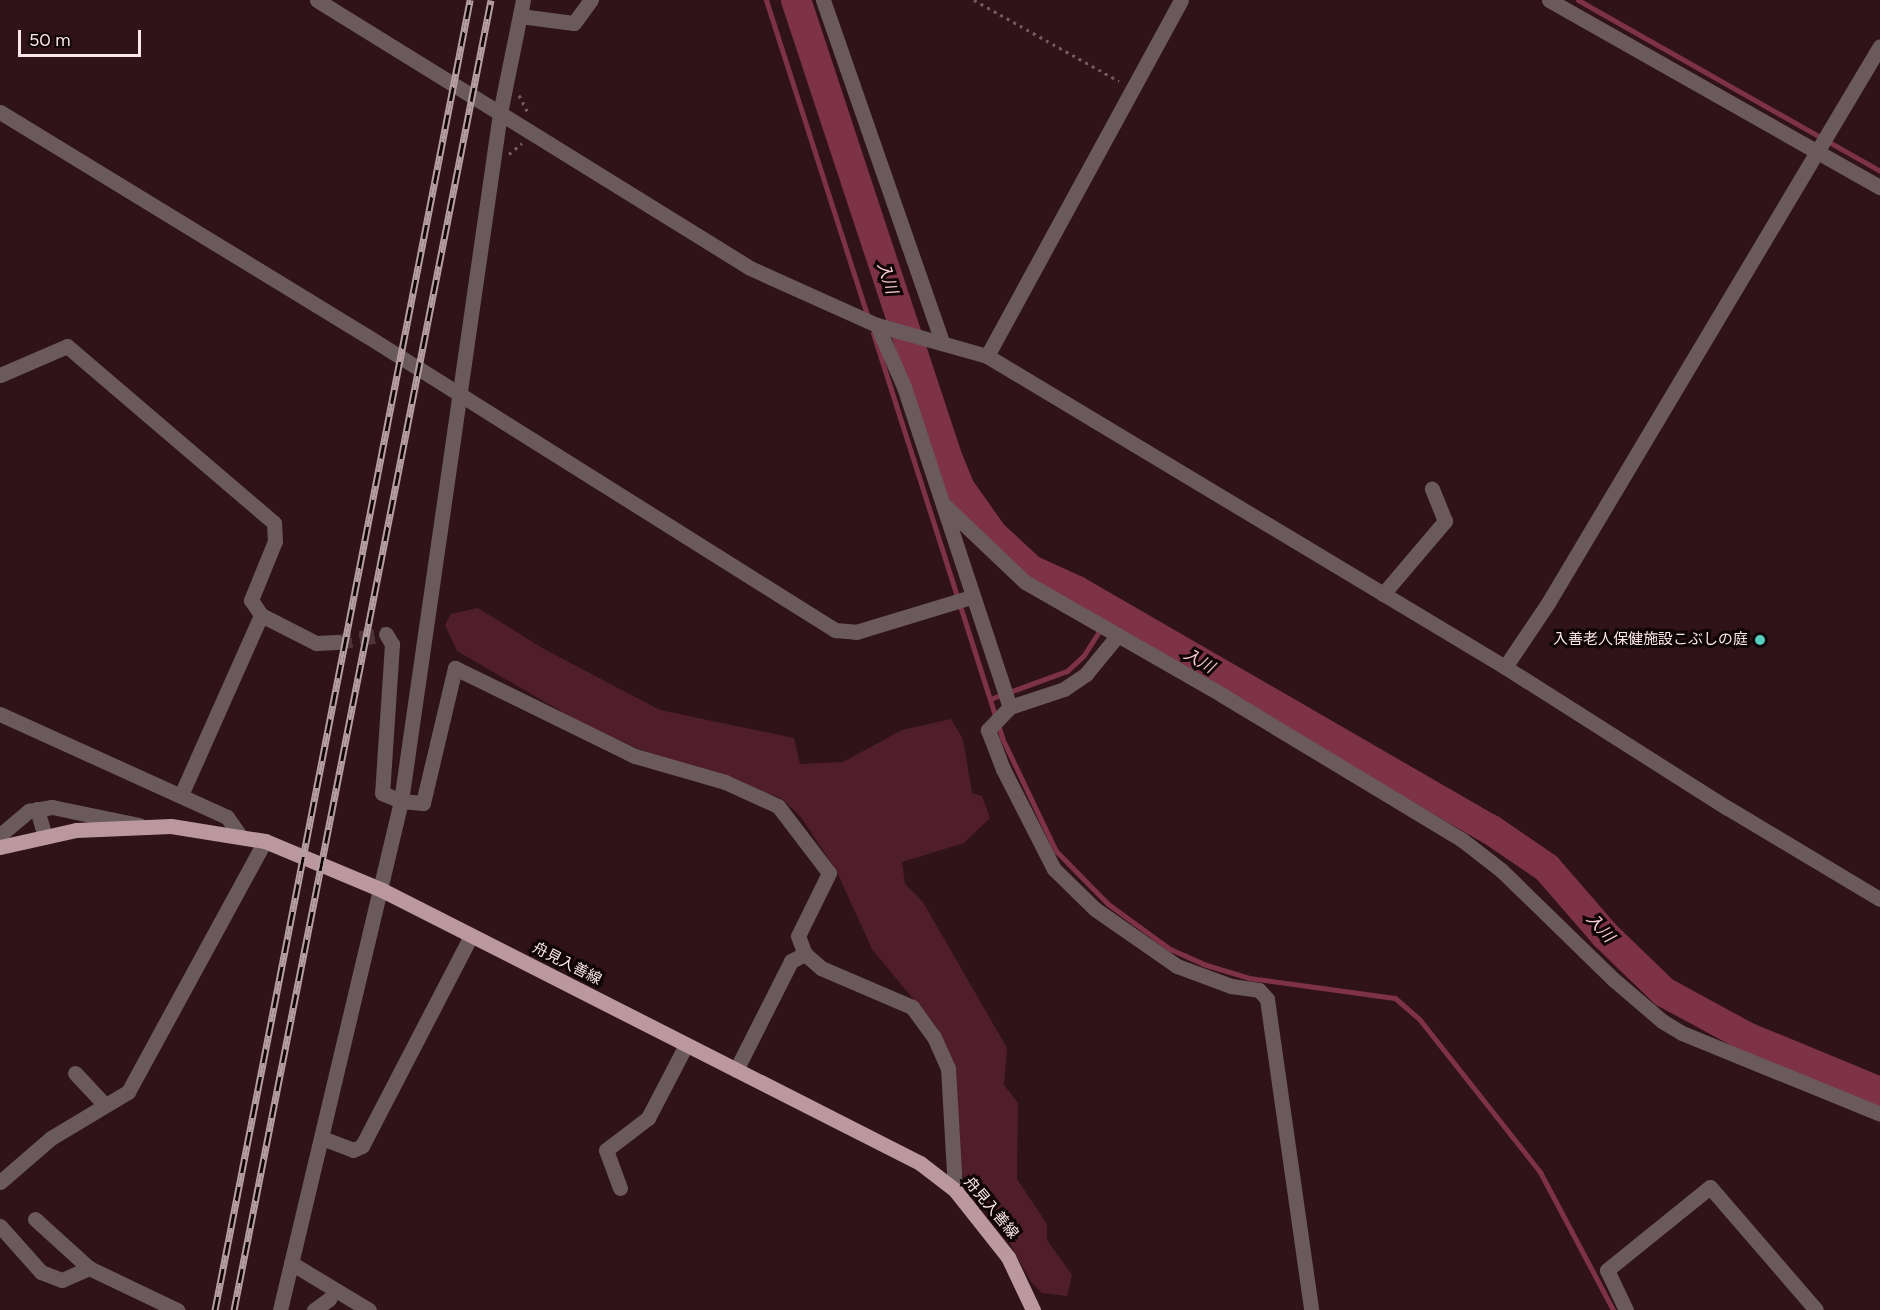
<!DOCTYPE html>
<html>
<head>
<meta charset="utf-8">
<style>
	body { margin:0 }
	#map { position:relative; width:1880px; height:1310px; overflow:hidden; background:#2f1319; font-family:Figtree,"Noto Sans JP",sans-serif }
	div>[style] { position:absolute }
	.green>* { inset:0; background:#4f1e2a }
	.stream>* { height:5px; margin:-2.5px; padding:0 2.5px; transform-origin:2.5px; border-radius:2.5px; background:#7e3246 }
	.river>* { height:30px; margin:-15px; padding:0 15px; transform-origin:15px; border-radius:15px; background:#7e3246 }
	.minor-tunnel>* { height:15px; margin-top:-7.5px; transform-origin:0; background:repeating-linear-gradient(90deg,#4e3338 0 15px,transparent 0 23px) }
	.path>* { height:3px; margin-top:-1.5px; transform-origin:0; background:repeating-linear-gradient(90deg,#745b60 0 3px,transparent 0 7.5px) }
	.minor>* { height:15px; margin:-7.5px; padding:0 7.5px; transform-origin:7.5px; border-radius:7.5px; background:#6b5a5d }
	.major>* { height:15px; margin:-7.5px; padding:0 7.5px; transform-origin:7.5px; border-radius:7.5px; background:#ba989e }
	.rail>* { height:7px; margin-top:-3.5px; transform-origin:0; background:repeating-linear-gradient(90deg,#0f0406 0 14px,#b69fa4 0 28px); box-sizing:border-box; border-block:2px solid #b69fa4 }
	.dots>* { width:16px; height:16px; translate:-50% -50%; box-sizing:border-box; border:3px solid #0f0406; border-radius:50% }
	span { translate:-50% -50%; white-space:nowrap; text-align:center; line-height:1.15; -webkit-text-stroke:6px #0f0406; paint-order:stroke }
	.poi-label { font-size:15px; color:#fbe6ea }
	.right { translate:-100% -50%; text-align:right }
	.street-label { font-size:15px; color:#fbe6ea }
	.water-label { font-size:16px; color:#f8c9d1; font-style:italic }
	.scale { position:absolute; left:18px; top:30px; width:123px; height:27px; box-sizing:border-box; border:3px solid #fbe6ea; border-top:0; padding-left:8px; font-size:18px; line-height:21px; white-space:nowrap; color:#fbe6ea; -webkit-text-stroke:4px #0f0406; paint-order:stroke }
</style>
</head>
<body>
<div id="map">
	<div class="green">
		<i style="clip-path:polygon(478px 608px,544px 649px,660px 710px,794px 738px,800px 764px,843px 762px,902px 730px,951px 719px,963px 739px,972px 793px,982px 796px,990px 818px,964px 843px,902px 862px,905px 884px,923px 902px,1007px 1048px,1004px 1085px,1018px 1103px,1017px 1179px,1047px 1224px,1047px 1240px,1072px 1275px,1067px 1296px,1042px 1293px,1031px 1282px,1005px 1235px,960px 1171px,937px 1028px,872px 949px,836px 870px,801px 817px,781px 798px,636px 748px,576px 720px,457px 651px,445px 625px,451px 614px)"></i>
	</div>
	<div class="stream">
		<i style="left:766px;top:0;width:334px;rotate:72.2deg"></i>
		<i style="left:1578px;top:0;width:347px;rotate:29.5deg"></i>
		<i style="left:873px;top:333px;width:425px;rotate:72.3deg"></i>
		<i style="left:1002px;top:738px;width:125px;rotate:64.5deg"></i>
		<i style="left:1056px;top:851px;width:74px;rotate:45.5deg"></i>
		<i style="left:1108px;top:904px;width:77px;rotate:36deg"></i>
		<i style="left:1170px;top:949px;width:36px;rotate:24deg"></i>
		<i style="left:1203px;top:964px;width:48px;rotate:16.9deg"></i>
		<i style="left:1249px;top:978px;width:147px;rotate:7.8deg"></i>
		<i style="left:1395px;top:998px;width:33px;rotate:41deg"></i>
		<i style="left:1420px;top:1020px;width:194px;rotate:51.7deg"></i>
		<i style="left:1540px;top:1172px;width:156px;rotate:62.1deg"></i>
		<i style="left:990px;top:699px;width:82px;rotate:-20deg"></i>
		<i style="left:1067px;top:671px;width:23px;rotate:-43deg"></i>
		<i style="left:1084px;top:655px;width:52px;rotate:-57.5deg"></i>
	</div>
	<div class="river">
		<i style="left:796px;top:0;width:478px;rotate:71.7deg"></i>
		<i style="left:946px;top:454px;width:35px;rotate:68deg"></i>
		<i style="left:959px;top:487px;width:59px;rotate:54.7deg"></i>
		<i style="left:993px;top:535px;width:52px;rotate:42.6deg"></i>
		<i style="left:1031px;top:570px;width:51px;rotate:24.5deg"></i>
		<i style="left:1077px;top:591px;width:477px;rotate:30deg"></i>
		<i style="left:1490px;top:829px;width:69px;rotate:34.4deg"></i>
		<i style="left:1547px;top:868px;width:89px;rotate:49.1deg"></i>
		<i style="left:1605px;top:935px;width:82px;rotate:44deg"></i>
		<i style="left:1664px;top:992px;width:94px;rotate:28.5deg"></i>
		<i style="left:1747px;top:1037px;width:144px;rotate:22.5deg"></i>
	</div>
	<div class="minor-tunnel">
		<i style="left:337px;top:642px;width:50px;rotate:-9.3deg"></i>
	</div>
	<div class="path">
		<i style="left:974px;top:0;width:166px;rotate:29.2deg"></i>
		<i style="left:519px;top:95px;width:18px;rotate:63deg"></i>
		<i style="left:509px;top:154px;width:17px;rotate:-40deg"></i>
	</div>
	<div class="minor">
		<i style="left:317px;top:0;width:509px;rotate:31.75deg"></i>
		<i style="left:750px;top:268px;width:139px;rotate:24.2deg"></i>
		<i style="left:877px;top:325px;width:114px;rotate:15.7deg"></i>
		<i style="left:987px;top:356px;width:604px;rotate:30.98deg"></i>
		<i style="left:1505px;top:667px;width:262px;rotate:32.4deg"></i>
		<i style="left:1726px;top:807px;width:179px;rotate:30.9deg"></i>
		<i style="left:823px;top:0;width:362px;rotate:70.8deg"></i>
		<i style="left:1549px;top:0;width:380px;rotate:29.5deg"></i>
		<i style="left:520px;top:16px;width:54px;rotate:7.4deg"></i>
		<i style="left:574px;top:23px;width:29px;rotate:-54deg"></i>
		<i style="left:0;top:112px;width:430px;rotate:31.4deg"></i>
		<i style="left:367px;top:336px;width:553px;rotate:32.14deg"></i>
		<i style="left:835px;top:630px;width:21px;rotate:5deg"></i>
		<i style="left:856px;top:632px;width:120px;rotate:-16.9deg"></i>
		<i style="left:877px;top:325px;width:68px;rotate:66.5deg"></i>
		<i style="left:904px;top:387px;width:337px;rotate:71.7deg"></i>
		<i style="left:1010px;top:707px;width:32px;rotate:134deg"></i>
		<i style="left:988px;top:730px;width:42px;rotate:69deg"></i>
		<i style="left:1003px;top:769px;width:112px;rotate:63deg"></i>
		<i style="left:1054px;top:869px;width:57px;rotate:44.3deg"></i>
		<i style="left:1095px;top:909px;width:100px;rotate:34.8deg"></i>
		<i style="left:1177px;top:966px;width:58px;rotate:20.3deg"></i>
		<i style="left:1231px;top:986px;width:28px;rotate:8deg"></i>
		<i style="left:1259px;top:990px;width:12px;rotate:48deg"></i>
		<i style="left:1267px;top:999px;width:314px;rotate:81.9deg"></i>
		<i style="left:987px;top:356px;width:405px;rotate:-61.4deg"></i>
		<i style="left:0;top:375px;width:73px;rotate:-23.4deg"></i>
		<i style="left:67px;top:346px;width:272px;rotate:40.5deg"></i>
		<i style="left:274px;top:523px;width:18px;rotate:87deg"></i>
		<i style="left:275px;top:541px;width:64px;rotate:112.1deg"></i>
		<i style="left:251px;top:600px;width:18px;rotate:56deg"></i>
		<i style="left:261px;top:615px;width:62px;rotate:27deg"></i>
		<i style="left:316px;top:643px;width:21px;rotate:-3deg"></i>
		<i style="left:943px;top:504px;width:113px;rotate:43.6deg"></i>
		<i style="left:1025px;top:582px;width:227px;rotate:29.8deg"></i>
		<i style="left:1222px;top:695px;width:279px;rotate:31.1deg"></i>
		<i style="left:1461px;top:839px;width:51px;rotate:37.8deg"></i>
		<i style="left:1501px;top:870px;width:156px;rotate:44.2deg"></i>
		<i style="left:1613px;top:979px;width:65px;rotate:40.6deg"></i>
		<i style="left:1662px;top:1021px;width:23px;rotate:31deg"></i>
		<i style="left:1682px;top:1033px;width:214px;rotate:22.2deg"></i>
		<i style="left:1383px;top:594px;width:96px;rotate:-49.7deg"></i>
		<i style="left:1445px;top:521px;width:35px;rotate:-112deg"></i>
		<i style="left:386px;top:634px;width:12px;rotate:59deg"></i>
		<i style="left:392px;top:644px;width:149px;rotate:93.8deg"></i>
		<i style="left:382px;top:793px;width:21px;rotate:23deg"></i>
		<i style="left:401px;top:801px;width:22px;rotate:5deg"></i>
		<i style="left:423px;top:803px;width:139px;rotate:-76.7deg"></i>
		<i style="left:455px;top:668px;width:200px;rotate:26.1deg"></i>
		<i style="left:635px;top:756px;width:94px;rotate:16.1deg"></i>
		<i style="left:725px;top:782px;width:58px;rotate:24.4deg"></i>
		<i style="left:778px;top:806px;width:84px;rotate:52.7deg"></i>
		<i style="left:829px;top:873px;width:70px;rotate:116.2deg"></i>
		<i style="left:798px;top:936px;width:19px;rotate:69deg"></i>
		<i style="left:805px;top:954px;width:21px;rotate:41deg"></i>
		<i style="left:821px;top:968px;width:99px;rotate:23.2deg"></i>
		<i style="left:912px;top:1007px;width:37px;rotate:54deg"></i>
		<i style="left:934px;top:1037px;width:34px;rotate:66deg"></i>
		<i style="left:948px;top:1068px;width:122px;rotate:86.7deg"></i>
		<i style="left:1505px;top:667px;width:77px;rotate:-56.1deg"></i>
		<i style="left:1548px;top:603px;width:648px;rotate:-59.2deg"></i>
		<i style="left:1010px;top:707px;width:57px;rotate:-18.4deg"></i>
		<i style="left:1064px;top:689px;width:27px;rotate:-34deg"></i>
		<i style="left:1086px;top:674px;width:50px;rotate:-50.6deg"></i>
		<i style="left:0;top:714px;width:249px;rotate:24.4deg"></i>
		<i style="left:227px;top:817px;width:21px;rotate:55deg"></i>
		<i style="left:181px;top:795px;width:197px;rotate:-66deg"></i>
		<i style="left:37px;top:809px;width:29px;rotate:74deg"></i>
		<i style="left:0;top:835px;width:38px;rotate:-40deg"></i>
		<i style="left:29px;top:811px;width:23px;rotate:-10deg"></i>
		<i style="left:52px;top:807px;width:89px;rotate:11.7deg"></i>
		<i style="left:736px;top:1070px;width:122px;rotate:-63.2deg"></i>
		<i style="left:791px;top:961px;width:16px;rotate:-27deg"></i>
		<i style="left:75px;top:1073px;width:44px;rotate:46.8deg"></i>
		<i style="left:322px;top:1138px;width:33px;rotate:21deg"></i>
		<i style="left:353px;top:1150px;width:10px;rotate:-24deg"></i>
		<i style="left:362px;top:1146px;width:237px;rotate:-62.6deg"></i>
		<i style="left:0;top:1182px;width:67px;rotate:-40.8deg"></i>
		<i style="left:51px;top:1138px;width:90px;rotate:-30.9deg"></i>
		<i style="left:128px;top:1092px;width:286px;rotate:-61.4deg"></i>
		<i style="left:620px;top:1188px;width:40px;rotate:-110.2deg"></i>
		<i style="left:606px;top:1150px;width:53px;rotate:-37.3deg"></i>
		<i style="left:648px;top:1118px;width:82px;rotate:-62.5deg"></i>
		<i style="left:35px;top:1219px;width:73px;rotate:42.2deg"></i>
		<i style="left:0;top:1226px;width:62px;rotate:48.3deg"></i>
		<i style="left:41px;top:1272px;width:22px;rotate:21deg"></i>
		<i style="left:62px;top:1280px;width:30px;rotate:-24deg"></i>
		<i style="left:89px;top:1268px;width:98px;rotate:25.5deg"></i>
		<i style="left:291px;top:1263px;width:91px;rotate:31.1deg"></i>
		<i style="left:280px;top:1310px;width:523px;rotate:-76.63deg"></i>
		<i style="left:401px;top:801px;width:695px;rotate:-81.81deg"></i>
		<i style="left:500px;top:113px;width:115px;rotate:-78.5deg"></i>
		<i style="left:314px;top:1310px;width:19px;rotate:-36deg"></i>
		<i style="left:1626px;top:1310px;width:44px;rotate:-115.4deg"></i>
		<i style="left:1607px;top:1270px;width:132px;rotate:-38.9deg"></i>
		<i style="left:1710px;top:1187px;width:162px;rotate:49.2deg"></i>
	</div>
	<div class="major">
		<i style="left:0;top:847px;width:78px;rotate:-12.6deg"></i>
		<i style="left:76px;top:830px;width:95px;rotate:-2.4deg"></i>
		<i style="left:171px;top:826px;width:95px;rotate:9.1deg"></i>
		<i style="left:265px;top:841px;width:127px;rotate:22.7deg"></i>
		<i style="left:382px;top:890px;width:603px;rotate:26.9deg"></i>
		<i style="left:920px;top:1163px;width:44px;rotate:37.6deg"></i>
		<i style="left:955px;top:1190px;width:85px;rotate:51.7deg"></i>
		<i style="left:1008px;top:1257px;width:59px;rotate:64.7deg"></i>
	</div>
	<div class="rail">
		<i style="left:215px;top:1310px;width:1335px;rotate:-78.98deg"></i>
		<i style="left:234px;top:1310px;width:1335px;rotate:-78.9deg"></i>
	</div>
	<div class="dots">
		<i style="left:1760px;top:640px;background:#57cec2"></i>
	</div>
	<div class="poi-label">
		<span class="right" style="left:1748px;top:640px">入善老人保健施設こぶしの庭</span>
	</div>
	<div class="street-label">
		<span style="left:567px;top:964px;rotate:27deg">舟見入善線</span>
		<span style="left:991px;top:1208px;rotate:50deg">舟見入善線</span>
	</div>
	<div class="water-label">
		<span style="left:887px;top:278px;rotate:72deg">入川</span>
		<span style="left:1199px;top:661px;rotate:30deg">入川</span>
		<span style="left:1600px;top:928px;rotate:48deg">入川</span>
	</div>
	<div class="scale">50 m</div>
</div>
</body>
</html>
